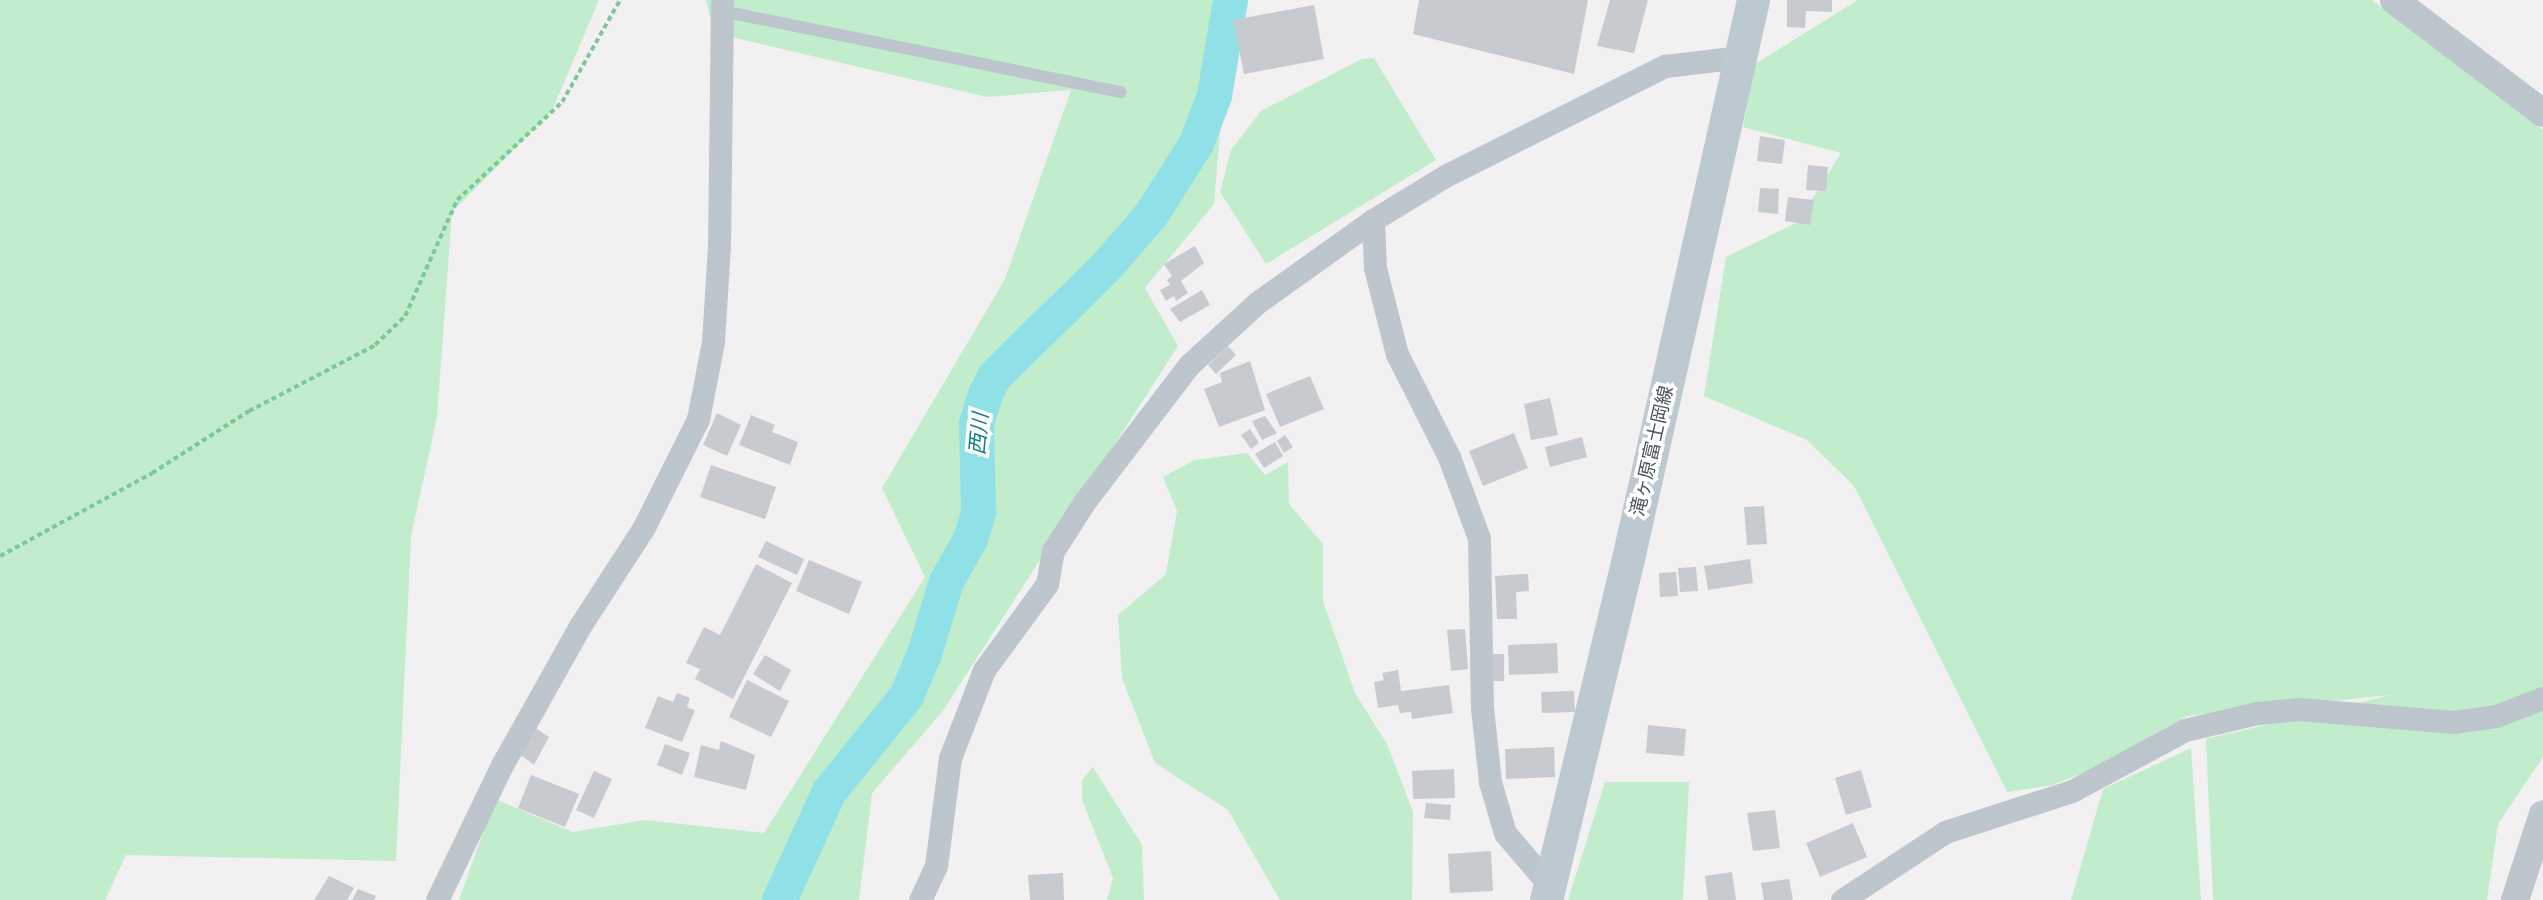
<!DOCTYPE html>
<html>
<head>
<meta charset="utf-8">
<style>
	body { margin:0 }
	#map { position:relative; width:2543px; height:900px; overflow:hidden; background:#f2f0f0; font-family:Arial,"Noto Sans JP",sans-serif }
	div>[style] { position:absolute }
	.green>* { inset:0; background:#c1edcc }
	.river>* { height:35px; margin:-17.5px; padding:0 17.5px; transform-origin:17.5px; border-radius:17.5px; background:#90e1e7 }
	.building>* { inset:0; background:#c7cbcf }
	.path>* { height:3.5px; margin-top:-1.75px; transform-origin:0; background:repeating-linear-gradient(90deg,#7bc997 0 5px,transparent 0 8.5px) }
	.service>* { height:12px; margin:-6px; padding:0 6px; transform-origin:6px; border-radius:6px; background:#bcc6cc }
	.minor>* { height:23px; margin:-11.5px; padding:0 11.5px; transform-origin:11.5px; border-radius:11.5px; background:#bcc6cc }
	.tertiary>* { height:28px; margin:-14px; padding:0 14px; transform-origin:14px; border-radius:14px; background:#bcc6cc }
	.secondary>* { height:33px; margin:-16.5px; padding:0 16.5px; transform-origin:16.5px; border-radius:16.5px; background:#bcc9d0 }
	span { translate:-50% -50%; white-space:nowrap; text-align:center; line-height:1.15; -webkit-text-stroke:7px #fff; paint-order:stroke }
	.street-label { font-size:19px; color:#49555c }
	.water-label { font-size:21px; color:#147e86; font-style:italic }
</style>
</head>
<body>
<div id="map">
	<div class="green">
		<i style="clip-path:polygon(0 0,599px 0,552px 111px,452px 212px,437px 417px,411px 536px,396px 861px,126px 855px,105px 900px,0 900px)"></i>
		<i style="clip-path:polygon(706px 0,1231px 0,1214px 204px,1145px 288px,1178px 346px,942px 712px,872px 793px,859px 900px,459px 900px,495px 799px,573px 832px,645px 820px,764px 833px,925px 577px,882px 488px,1005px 279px,1071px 90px,987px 97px,714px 33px)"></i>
		<i style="clip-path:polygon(1858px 0,2372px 0,2543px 130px,2543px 757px,2498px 824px,2487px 900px,2213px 900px,2206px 739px,2391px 695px,2187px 716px,2093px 769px,2053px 785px,2007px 792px,1854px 486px,1807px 440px,1704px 396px,1726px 257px,1798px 222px,1841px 153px,1743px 127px,1755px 64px)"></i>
		<i style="clip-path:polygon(1374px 58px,1436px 160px,1266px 264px,1220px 192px,1231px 150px,1261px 111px,1362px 59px)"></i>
		<i style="clip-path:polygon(1247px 453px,1265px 475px,1288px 462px,1289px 504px,1323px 544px,1323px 601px,1355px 693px,1387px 744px,1413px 812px,1412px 900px,1280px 900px,1228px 810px,1155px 763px,1122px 678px,1118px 615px,1166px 574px,1177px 511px,1163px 477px,1195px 460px)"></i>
		<i style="clip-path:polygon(2191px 748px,2201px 900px,2071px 900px,2103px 789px)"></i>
		<i style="clip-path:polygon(1093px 767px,1142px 845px,1144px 900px,1107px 900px,1113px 878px,1082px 800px,1082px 780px)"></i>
		<i style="clip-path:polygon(1605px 782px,1689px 782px,1683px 900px,1568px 900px)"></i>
	</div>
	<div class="river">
		<i style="left:779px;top:900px;width:120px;rotate:-65.4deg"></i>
		<i style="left:829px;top:791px;width:122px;rotate:-51deg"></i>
		<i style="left:906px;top:696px;width:47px;rotate:-67.3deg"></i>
		<i style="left:924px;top:653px;width:75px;rotate:-73deg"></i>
		<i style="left:946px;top:581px;width:48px;rotate:-60.3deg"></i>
		<i style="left:970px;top:539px;width:28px;rotate:-73deg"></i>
		<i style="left:978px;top:512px;width:89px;rotate:-91.3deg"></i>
		<i style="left:976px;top:423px;width:30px;rotate:-73deg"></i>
		<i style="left:985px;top:394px;width:20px;rotate:-63deg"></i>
		<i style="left:994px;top:376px;width:157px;rotate:-44.5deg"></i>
		<i style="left:1106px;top:266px;width:69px;rotate:-49.1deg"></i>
		<i style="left:1151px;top:214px;width:84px;rotate:-57.6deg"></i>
		<i style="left:1196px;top:143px;width:51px;rotate:-69.4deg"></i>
		<i style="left:1214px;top:95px;width:96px;rotate:-80.4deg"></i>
	</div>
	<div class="building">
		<i style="clip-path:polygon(1419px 0,1588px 0,1574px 74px,1413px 34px)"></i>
		<i style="clip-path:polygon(1610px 0,1648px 0,1634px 53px,1597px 46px)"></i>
		<i style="clip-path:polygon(1787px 0,1832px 0,1832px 12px,1806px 11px,1805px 28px,1787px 27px)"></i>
		<i style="clip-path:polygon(1314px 5px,1324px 59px,1244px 74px,1233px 20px)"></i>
		<i style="clip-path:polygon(1760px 136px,1785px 140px,1782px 164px,1757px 161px)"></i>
		<i style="clip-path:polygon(1808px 165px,1828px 167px,1826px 191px,1806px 190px)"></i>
		<i style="clip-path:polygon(1760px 188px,1779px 189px,1778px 214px,1758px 212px)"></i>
		<i style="clip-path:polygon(1788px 197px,1814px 200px,1810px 225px,1785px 221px)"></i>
		<i style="clip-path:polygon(1195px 246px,1204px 263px,1181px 281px,1188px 293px,1176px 301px,1174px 296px,1166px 301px,1160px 290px,1170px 285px,1167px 280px,1172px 276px,1164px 264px)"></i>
		<i style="clip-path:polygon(1202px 290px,1210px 305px,1180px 322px,1170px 309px)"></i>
		<i style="clip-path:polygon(1228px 346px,1236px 355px,1216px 374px,1208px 365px)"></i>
		<i style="clip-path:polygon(1250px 361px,1265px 410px,1219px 427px,1204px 389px,1222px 382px,1220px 373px)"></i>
		<i style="clip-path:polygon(1310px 376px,1324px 409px,1280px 427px,1266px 394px)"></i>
		<i style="clip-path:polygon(1550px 398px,1558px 435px,1531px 440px,1524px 404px)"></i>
		<i style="clip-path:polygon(717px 413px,741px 425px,727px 456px,703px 445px)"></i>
		<i style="clip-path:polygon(751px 415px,775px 425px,772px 432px,798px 442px,790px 465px,739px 445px)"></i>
		<i style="clip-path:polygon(1265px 416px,1277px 433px,1262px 440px,1252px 421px)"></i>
		<i style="clip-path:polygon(1250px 429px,1259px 443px,1251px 449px,1241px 435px)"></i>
		<i style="clip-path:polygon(1514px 433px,1528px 468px,1483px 486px,1469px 451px)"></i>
		<i style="clip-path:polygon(1285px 435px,1293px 447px,1284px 453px,1277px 441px)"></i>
		<i style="clip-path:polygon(1582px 437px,1587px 457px,1550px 467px,1545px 447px)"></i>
		<i style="clip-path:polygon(1275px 442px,1283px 456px,1264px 468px,1255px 454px)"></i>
		<i style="clip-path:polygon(711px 465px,776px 487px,765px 519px,700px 497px)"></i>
		<i style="clip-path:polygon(1764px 506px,1767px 544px,1747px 545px,1744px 507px)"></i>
		<i style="clip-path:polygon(766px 541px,804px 559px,797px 575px,758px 557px)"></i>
		<i style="clip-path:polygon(1750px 559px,1753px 583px,1708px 590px,1704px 566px)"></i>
		<i style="clip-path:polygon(809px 560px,862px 582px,849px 614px,796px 591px)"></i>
		<i style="clip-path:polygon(756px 564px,792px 583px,733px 699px,695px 679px,700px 669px,686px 663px,704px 627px,720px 635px)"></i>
		<i style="clip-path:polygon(1696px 567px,1698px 591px,1680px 592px,1678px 568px)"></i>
		<i style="clip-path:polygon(1676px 572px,1678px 596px,1660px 597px,1659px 573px)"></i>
		<i style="clip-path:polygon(1528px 574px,1529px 591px,1516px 592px,1517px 619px,1497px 619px,1495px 576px)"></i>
		<i style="clip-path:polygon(1465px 629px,1468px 669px,1451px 671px,1447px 630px)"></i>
		<i style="clip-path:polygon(1557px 643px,1558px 673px,1509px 675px,1508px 645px)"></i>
		<i style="clip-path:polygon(1492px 654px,1504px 654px,1504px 681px,1492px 681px)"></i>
		<i style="clip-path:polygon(765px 655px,791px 670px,780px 691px,753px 674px)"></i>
		<i style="clip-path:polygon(1398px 670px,1401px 691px,1449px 685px,1453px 713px,1412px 719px,1411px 712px,1400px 713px,1398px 705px,1378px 708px,1374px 682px,1384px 680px,1382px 673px)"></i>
		<i style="clip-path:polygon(747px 680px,789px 701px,771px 737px,729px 717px)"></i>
		<i style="clip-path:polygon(1574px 691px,1575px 712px,1542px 713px,1541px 692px)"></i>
		<i style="clip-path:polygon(677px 693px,690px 698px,687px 707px,695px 710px,682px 742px,645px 728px,658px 696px,673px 702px)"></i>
		<i style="clip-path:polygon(1648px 725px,1686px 729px,1684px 756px,1646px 753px)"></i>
		<i style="clip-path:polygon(534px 727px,549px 737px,534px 765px,518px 753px)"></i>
		<i style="clip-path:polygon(721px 741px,755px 755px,746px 790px,694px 777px,701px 745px,719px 750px)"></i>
		<i style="clip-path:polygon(665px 744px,690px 753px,682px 775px,657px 765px)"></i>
		<i style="clip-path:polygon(1554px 747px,1555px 777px,1506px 779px,1505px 749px)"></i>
		<i style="clip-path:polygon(1454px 769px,1455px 798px,1413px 799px,1412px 771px)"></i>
		<i style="clip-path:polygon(1861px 770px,1872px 807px,1846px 815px,1835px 778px)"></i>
		<i style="clip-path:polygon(594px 771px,612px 779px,594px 818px,576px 810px)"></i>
		<i style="clip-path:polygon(531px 775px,579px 794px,565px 827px,518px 808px)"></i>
		<i style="clip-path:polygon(1426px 803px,1451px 805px,1450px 820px,1424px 818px)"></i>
		<i style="clip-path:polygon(1775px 810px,1780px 848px,1753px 851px,1747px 813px)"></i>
		<i style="clip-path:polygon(1853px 823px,1867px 857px,1820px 877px,1806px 843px)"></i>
		<i style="clip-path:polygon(1491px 851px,1493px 891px,1450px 893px,1448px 854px)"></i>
		<i style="clip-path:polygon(1732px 872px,1736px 900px,1708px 900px,1705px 876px)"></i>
		<i style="clip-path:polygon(1063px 873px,1064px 900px,1030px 900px,1028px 875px)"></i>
		<i style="clip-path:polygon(329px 876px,354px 888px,347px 900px,314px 900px)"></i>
		<i style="clip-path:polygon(1789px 879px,1793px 900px,1764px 900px,1761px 883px)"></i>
		<i style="clip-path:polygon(358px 889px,376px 896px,374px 900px,352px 900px)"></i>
	</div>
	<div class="path">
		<i style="left:0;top:556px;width:173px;rotate:-28.6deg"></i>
		<i style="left:152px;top:473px;width:115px;rotate:-32.6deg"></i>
		<i style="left:249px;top:411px;width:142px;rotate:-27.6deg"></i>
		<i style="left:375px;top:345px;width:42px;rotate:-44deg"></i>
		<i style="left:405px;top:316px;width:127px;rotate:-65.9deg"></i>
		<i style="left:457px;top:200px;width:144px;rotate:-43deg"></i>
		<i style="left:562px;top:102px;width:117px;rotate:-60.4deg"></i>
	</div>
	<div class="service">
		<i style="left:722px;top:11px;width:407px;rotate:11.5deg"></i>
	</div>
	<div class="minor">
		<i style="left:1373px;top:220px;width:48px;rotate:87.6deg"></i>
		<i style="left:1375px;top:268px;width:89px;rotate:75.7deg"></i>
		<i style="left:1397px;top:354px;width:115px;rotate:63.2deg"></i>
		<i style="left:1449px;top:457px;width:86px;rotate:69.7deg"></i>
		<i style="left:1479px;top:538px;width:170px;rotate:89deg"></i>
		<i style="left:1482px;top:708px;width:74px;rotate:83.8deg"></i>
		<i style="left:1490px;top:782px;width:53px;rotate:73.6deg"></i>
		<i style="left:1505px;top:833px;width:71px;rotate:49.6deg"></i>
		<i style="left:437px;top:900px;width:150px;rotate:-64.3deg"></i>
		<i style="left:502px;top:765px;width:159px;rotate:-60.7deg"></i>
		<i style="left:580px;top:626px;width:118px;rotate:-57.1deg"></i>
		<i style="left:644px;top:527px;width:121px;rotate:-63.4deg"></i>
		<i style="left:698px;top:419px;width:78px;rotate:-79deg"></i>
		<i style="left:713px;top:342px;width:95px;rotate:-86.4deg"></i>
		<i style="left:719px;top:247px;width:247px;rotate:-89.3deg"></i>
		<i style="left:920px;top:900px;width:38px;rotate:-65deg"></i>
		<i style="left:936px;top:866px;width:109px;rotate:-82.6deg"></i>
		<i style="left:950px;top:758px;width:94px;rotate:-68.9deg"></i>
		<i style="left:984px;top:670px;width:107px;rotate:-53.8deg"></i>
		<i style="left:1047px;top:584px;width:34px;rotate:-80deg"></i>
		<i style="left:1053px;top:551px;width:59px;rotate:-57.4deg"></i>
		<i style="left:1085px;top:501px;width:171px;rotate:-52.6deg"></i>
		<i style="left:1189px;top:365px;width:93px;rotate:-42.4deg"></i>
		<i style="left:1258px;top:302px;width:141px;rotate:-35.5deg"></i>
		<i style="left:1373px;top:220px;width:84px;rotate:-31.4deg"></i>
		<i style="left:1445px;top:176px;width:246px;rotate:-26.6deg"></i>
		<i style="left:1665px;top:66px;width:76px;rotate:-6.8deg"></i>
		<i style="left:1842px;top:900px;width:123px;rotate:-33.4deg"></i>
		<i style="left:1945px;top:832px;width:133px;rotate:-17.9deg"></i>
		<i style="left:2072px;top:791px;width:128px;rotate:-28.4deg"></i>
		<i style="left:2185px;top:730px;width:74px;rotate:-13.3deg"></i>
		<i style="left:2257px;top:713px;width:42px;rotate:-5.4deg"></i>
		<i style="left:2299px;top:709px;width:155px;rotate:4.8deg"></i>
		<i style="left:2453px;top:722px;width:43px;rotate:-7.9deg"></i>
		<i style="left:2496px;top:716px;width:50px;rotate:-21deg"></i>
	</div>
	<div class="tertiary">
		<i style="left:2394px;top:0;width:187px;rotate:37.2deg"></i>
		<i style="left:2515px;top:900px;width:90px;rotate:-72deg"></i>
	</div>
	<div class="secondary">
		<i style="left:1546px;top:900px;width:347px;rotate:-76.5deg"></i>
		<i style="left:1627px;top:563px;width:577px;rotate:-77.39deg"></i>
	</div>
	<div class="street-label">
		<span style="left:1652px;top:451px;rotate:-77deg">滝ヶ原富士岡線</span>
	</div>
	<div class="water-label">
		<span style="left:979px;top:434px;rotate:-85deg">西川</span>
	</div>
</div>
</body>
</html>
